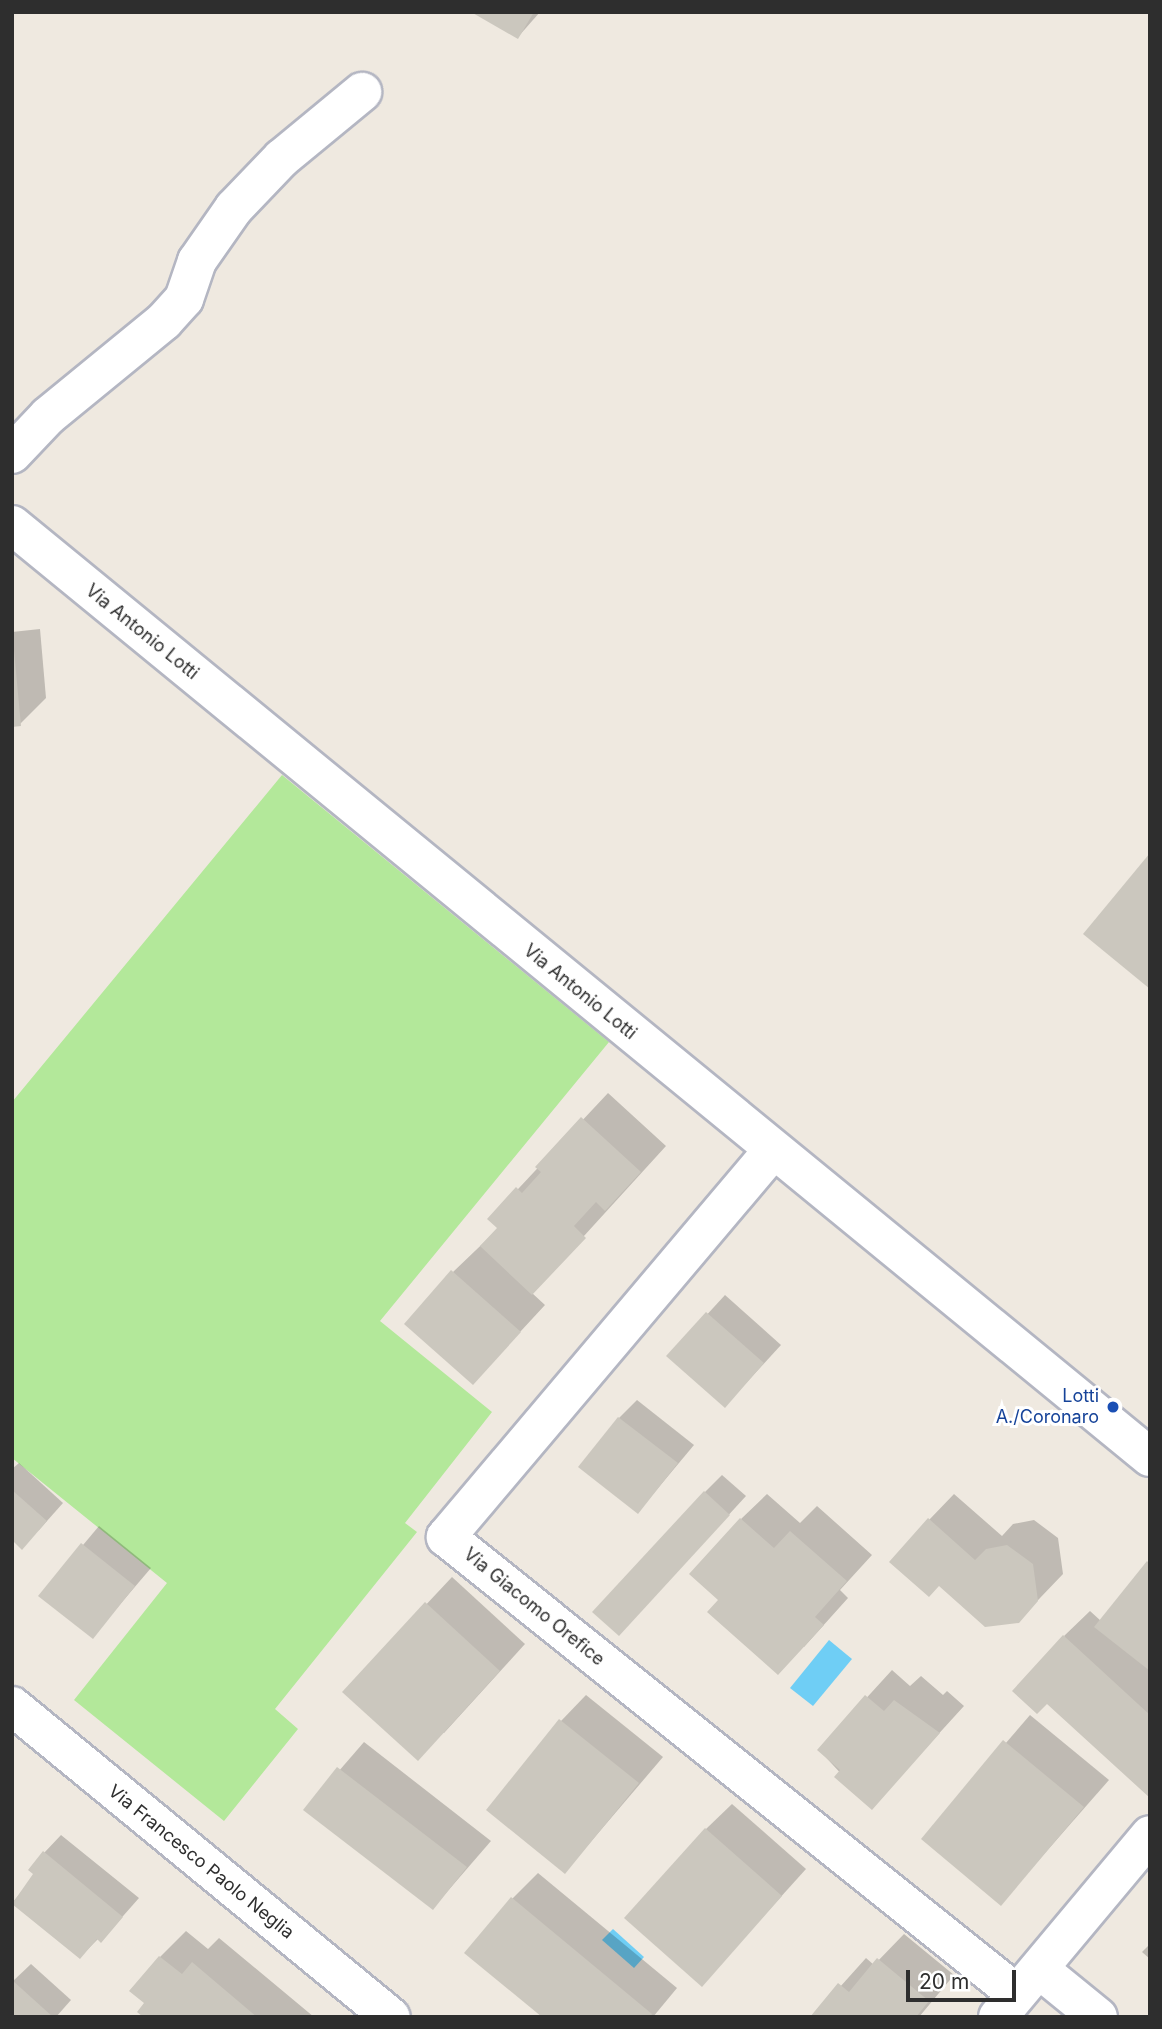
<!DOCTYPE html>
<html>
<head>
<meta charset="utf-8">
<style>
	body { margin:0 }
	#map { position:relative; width:1162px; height:2029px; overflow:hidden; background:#efe9e0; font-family:Inter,sans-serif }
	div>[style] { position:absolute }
	.green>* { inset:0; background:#b3e89a }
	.water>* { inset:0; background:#6fcef5 }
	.shadow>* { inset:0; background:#0003 }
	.building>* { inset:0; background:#cbc7be }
	.roads { filter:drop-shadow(2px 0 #b4b6c2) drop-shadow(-2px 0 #b4b6c2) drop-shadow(0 2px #b4b6c2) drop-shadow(0 -2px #b4b6c2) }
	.minor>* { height:38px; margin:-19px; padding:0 19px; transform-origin:19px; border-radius:19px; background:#fff }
	.dots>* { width:19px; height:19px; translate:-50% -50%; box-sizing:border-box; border:4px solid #fff; border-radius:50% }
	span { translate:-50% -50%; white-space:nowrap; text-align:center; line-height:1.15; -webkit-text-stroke:6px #fff; paint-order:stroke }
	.street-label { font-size:18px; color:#2e2e2e }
	.transit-label { font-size:18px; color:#164399 }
	.right { translate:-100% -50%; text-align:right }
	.frame { position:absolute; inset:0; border:14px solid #2e2e2e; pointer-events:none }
	.scale { position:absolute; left:906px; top:1970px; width:110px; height:32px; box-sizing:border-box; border:4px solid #2e2e2e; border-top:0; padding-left:9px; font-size:21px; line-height:24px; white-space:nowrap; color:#2e2e2e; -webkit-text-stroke:5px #fff; paint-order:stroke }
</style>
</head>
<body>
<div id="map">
	<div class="green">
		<i style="clip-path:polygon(282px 775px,609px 1042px,380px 1321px,492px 1412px,405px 1523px,417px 1532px,275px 1709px,298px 1729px,224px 1821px,74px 1700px,167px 1583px,12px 1458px,12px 1102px)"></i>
	</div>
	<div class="water">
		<i style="clip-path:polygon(829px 1640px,852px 1659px,813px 1706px,790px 1688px)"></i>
		<i style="clip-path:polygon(613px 1929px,644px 1957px,634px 1968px,602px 1940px)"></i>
	</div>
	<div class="shadow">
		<i style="clip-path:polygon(474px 12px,540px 12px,518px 37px)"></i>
		<i style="clip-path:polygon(40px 629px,46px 698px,20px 724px,12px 725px,12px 632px)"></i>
		<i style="clip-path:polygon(608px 1093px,666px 1146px,532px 1293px,545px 1305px,473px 1383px,453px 1272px,499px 1228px,490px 1219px)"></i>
		<i style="clip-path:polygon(725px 1295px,781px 1345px,725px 1406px,669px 1356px)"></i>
		<i style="clip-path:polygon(637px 1400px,694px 1445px,638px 1512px,619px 1418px)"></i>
		<i style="clip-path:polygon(19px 1463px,63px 1503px,39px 1530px,12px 1539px,12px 1469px)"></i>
		<i style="clip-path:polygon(722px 1475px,746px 1496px,636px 1616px,705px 1492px)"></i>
		<i style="clip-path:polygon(767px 1494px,800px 1523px,817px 1506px,872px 1555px,840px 1590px,848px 1598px,804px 1647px,741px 1519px)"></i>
		<i style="clip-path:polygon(954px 1494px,1002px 1536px,1013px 1524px,1034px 1520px,1058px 1538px,1063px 1574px,1018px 1621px,929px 1520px)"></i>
		<i style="clip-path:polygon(99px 1526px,151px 1568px,93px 1636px,41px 1595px)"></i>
		<i style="clip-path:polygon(1150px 1561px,1150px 1796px,1064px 1636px,1090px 1611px,1101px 1621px)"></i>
		<i style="clip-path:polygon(452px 1577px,525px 1644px,444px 1733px,345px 1691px)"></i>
		<i style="clip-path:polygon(892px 1670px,910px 1686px,921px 1676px,943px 1695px,947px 1691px,964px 1706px,872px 1807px,819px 1750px)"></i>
		<i style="clip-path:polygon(586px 1695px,663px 1757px,565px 1872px,561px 1721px)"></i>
		<i style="clip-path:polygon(1030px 1715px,1109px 1780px,1001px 1903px,923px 1839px)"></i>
		<i style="clip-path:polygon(364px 1742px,491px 1841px,433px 1908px,306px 1809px)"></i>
		<i style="clip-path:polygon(732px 1804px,806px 1869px,702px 1984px,706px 1829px)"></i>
		<i style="clip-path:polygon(61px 1835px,139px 1898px,101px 1941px,99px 1938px,80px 1957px,13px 1902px,36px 1874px,44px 1853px)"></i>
		<i style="clip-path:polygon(538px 1873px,677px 1988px,653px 2017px,544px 2017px,512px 1899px)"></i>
		<i style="clip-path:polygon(186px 1931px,208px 1949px,219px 1938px,314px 2017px,145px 2017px,160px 1957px)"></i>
		<i style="clip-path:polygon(904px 1934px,954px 1975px,919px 2017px,813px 2017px,866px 1958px,874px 1965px)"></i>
		<i style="clip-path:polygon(1150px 1944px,1150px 1959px,1142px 1952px)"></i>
		<i style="clip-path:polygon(31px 1964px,71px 2000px,56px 2017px,12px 2017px,12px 1982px)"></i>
	</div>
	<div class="building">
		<i style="clip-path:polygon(471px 12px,534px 12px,518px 39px)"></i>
		<i style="clip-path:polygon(14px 650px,21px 726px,12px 727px,12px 651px)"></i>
		<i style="clip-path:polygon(1150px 853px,1150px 989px,1083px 934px)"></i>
		<i style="clip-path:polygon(581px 1117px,641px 1172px,605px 1211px,596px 1202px,574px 1226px,586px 1238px,532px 1295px,480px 1246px,497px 1228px,487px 1219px,516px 1187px,522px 1193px,541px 1172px,535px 1167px)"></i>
		<i style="clip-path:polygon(451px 1270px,521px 1332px,473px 1385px,404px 1324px)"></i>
		<i style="clip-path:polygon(706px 1312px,764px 1363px,725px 1408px,666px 1356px)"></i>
		<i style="clip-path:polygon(618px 1417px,678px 1463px,638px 1514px,578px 1467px)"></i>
		<i style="clip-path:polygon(12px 1490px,47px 1521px,22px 1550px,12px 1540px)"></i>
		<i style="clip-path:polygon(704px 1491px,730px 1515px,619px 1636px,592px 1612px)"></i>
		<i style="clip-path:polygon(740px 1518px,774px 1548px,790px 1531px,847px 1581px,815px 1617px,824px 1625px,778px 1675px,707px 1612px,718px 1600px,689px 1574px)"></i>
		<i style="clip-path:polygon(928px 1518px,975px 1560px,986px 1549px,1007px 1545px,1033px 1564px,1038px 1601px,1019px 1623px,985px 1627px,939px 1586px,929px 1597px,889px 1562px)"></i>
		<i style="clip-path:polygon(81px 1543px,135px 1586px,93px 1639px,38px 1596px)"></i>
		<i style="clip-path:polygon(1147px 1561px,1150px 1564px,1150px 1671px,1094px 1627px)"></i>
		<i style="clip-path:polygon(425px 1602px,500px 1671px,418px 1761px,342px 1692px)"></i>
		<i style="clip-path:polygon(1063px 1635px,1150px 1715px,1150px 1798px,1047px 1704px,1037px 1714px,1012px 1691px)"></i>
		<i style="clip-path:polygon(865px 1695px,884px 1711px,894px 1700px,940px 1733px,872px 1810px,834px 1777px,840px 1770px,817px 1750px)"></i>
		<i style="clip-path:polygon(559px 1719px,639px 1783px,565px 1874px,486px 1810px)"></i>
		<i style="clip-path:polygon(1003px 1740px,1084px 1807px,1001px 1906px,921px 1839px)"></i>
		<i style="clip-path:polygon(337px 1767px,467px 1867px,433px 1910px,303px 1810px)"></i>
		<i style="clip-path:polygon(705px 1828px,782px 1896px,702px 1987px,624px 1918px)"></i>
		<i style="clip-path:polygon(43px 1851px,123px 1917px,101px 1943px,97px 1939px,80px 1959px,12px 1904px,33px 1874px,28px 1870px)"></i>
		<i style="clip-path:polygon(511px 1897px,652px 2014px,650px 2017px,542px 2017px,464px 1953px)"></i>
		<i style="clip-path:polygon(159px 1956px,182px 1974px,192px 1962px,257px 2017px,143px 2017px,137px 2012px,144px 2003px,129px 1991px)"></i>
		<i style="clip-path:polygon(877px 1958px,929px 2001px,916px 2017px,810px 2017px,838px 1983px,849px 1992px)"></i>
		<i style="clip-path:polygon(12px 1980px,53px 2017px,12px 2017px)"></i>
	</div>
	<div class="roads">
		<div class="minor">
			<i style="left:12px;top:454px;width:52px;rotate:-46.5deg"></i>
			<i style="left:48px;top:416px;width:150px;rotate:-39.3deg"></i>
			<i style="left:164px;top:321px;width:30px;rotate:-48deg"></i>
			<i style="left:184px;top:299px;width:40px;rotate:-71.1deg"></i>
			<i style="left:197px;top:261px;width:65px;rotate:-55.1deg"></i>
			<i style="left:234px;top:208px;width:69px;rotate:-46.2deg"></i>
			<i style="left:282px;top:158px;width:104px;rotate:-39.5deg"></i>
			<i style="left:12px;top:525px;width:1471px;rotate:39.32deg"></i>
			<i style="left:773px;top:1150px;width:507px;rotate:130.2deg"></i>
			<i style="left:446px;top:1537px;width:731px;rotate:38.67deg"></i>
			<i style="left:12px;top:1706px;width:490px;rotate:39.4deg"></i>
			<i style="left:1039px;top:1969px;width:76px;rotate:39.1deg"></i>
			<i style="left:998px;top:2017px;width:237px;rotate:-50.1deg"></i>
		</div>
	</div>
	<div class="dots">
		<i style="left:1113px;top:1407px;background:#1a4fb4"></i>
	</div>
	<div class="street-label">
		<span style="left:142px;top:632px;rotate:39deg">Via Antonio Lotti</span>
		<span style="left:580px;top:992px;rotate:39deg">Via Antonio Lotti</span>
		<span style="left:534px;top:1607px;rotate:39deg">Via Giacomo Orefice</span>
		<span style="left:201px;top:1862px;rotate:39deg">Via Francesco Paolo Neglia</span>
	</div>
	<div class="transit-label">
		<span class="right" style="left:1099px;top:1407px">Lotti<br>A./Coronaro</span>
	</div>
	<div class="frame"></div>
	<div class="scale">20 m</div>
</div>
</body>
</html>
